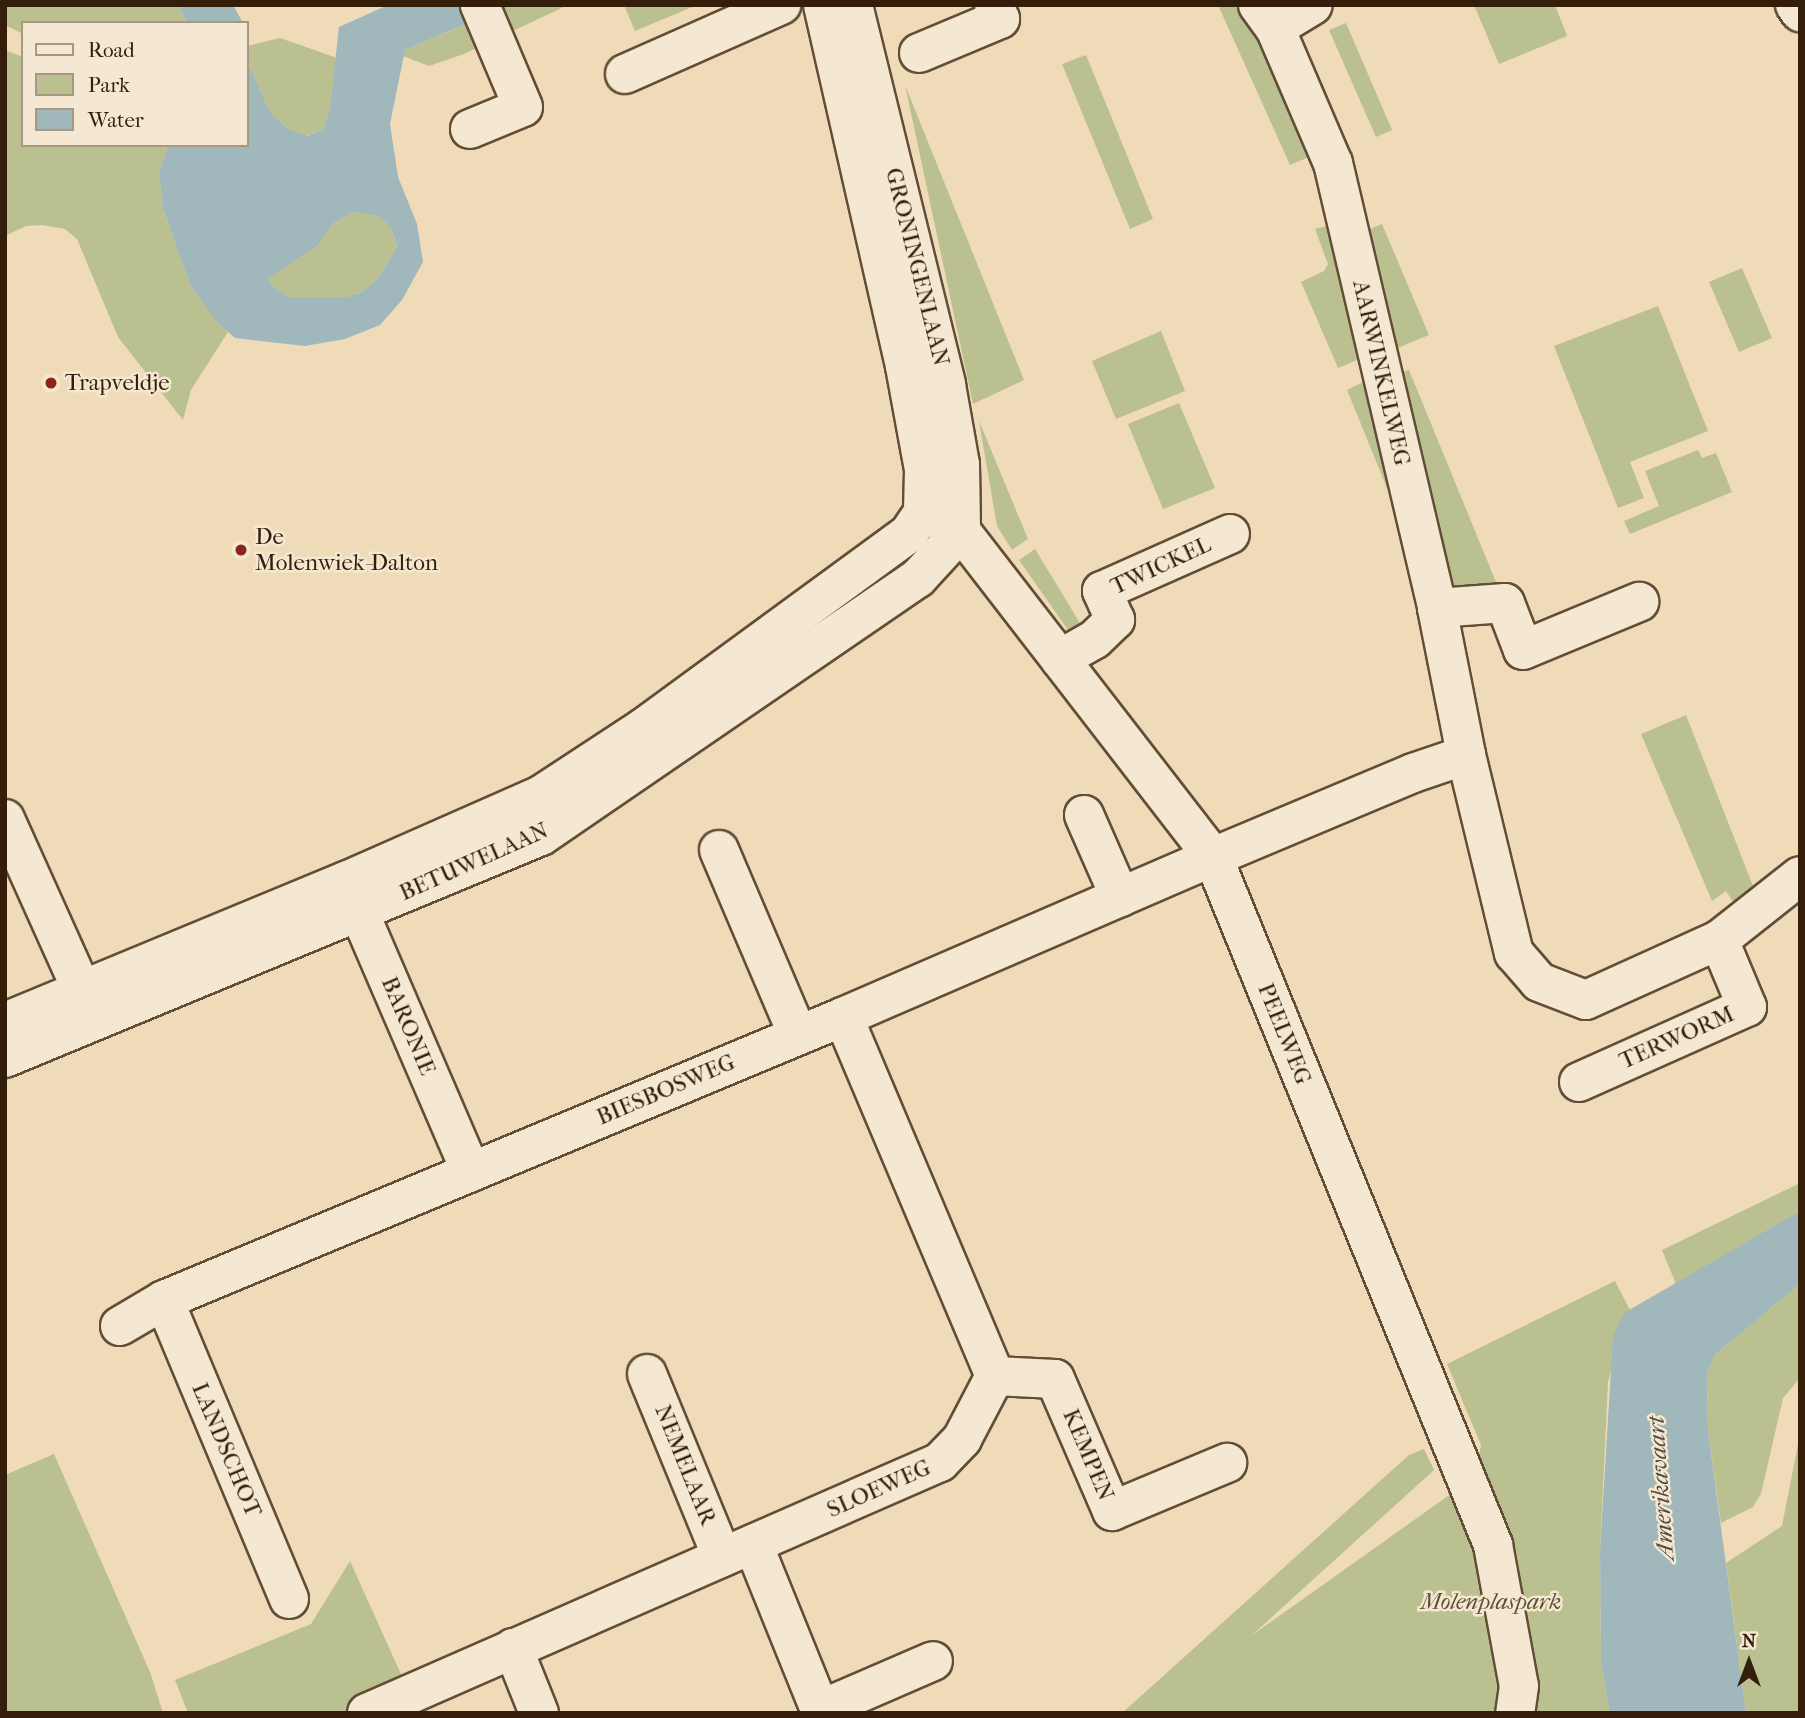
<!DOCTYPE html>
<html>
<head>
<meta charset="utf-8">
<style>
	body { margin:0 }
	#map { position:relative; width:1805px; height:1718px; overflow:hidden; background:#f0dbb9; font-family:"IM FELL French Canon",serif }
	div>[style] { position:absolute }
	.green>* { inset:0; background:#bac08f }
	.water>* { inset:0; background:#a0b8bb }
	.roads { filter:drop-shadow(2px 0 #634d36) drop-shadow(-2px 0 #634d36) drop-shadow(0 2px #634d36) drop-shadow(0 -2px #634d36) }
	.minor>* { height:38px; margin:-19px; padding:0 19px; transform-origin:19px; border-radius:19px; background:#f5e8d2 }
	.dots>* { width:19px; height:19px; translate:-50% -50%; box-sizing:border-box; border:4px solid #f5e8d2; border-radius:50% }
	span { translate:-50% -50%; white-space:nowrap; text-align:center; line-height:1.15; -webkit-text-stroke:5px #f5e8d2; paint-order:stroke }
	.street-label { font-size:23px; color:#341e0a }
	.poi-label { font-size:23px; color:#341e0a }
	.left { translate:0 -50%; text-align:left }
	.park-label { font-size:23px; color:#5c4f32; font-style:italic }
	.water-label { font-size:24px; color:#544c3f; font-style:italic }
	.frame { position:absolute; inset:0; border:7px solid #341e0a; pointer-events:none }
	.legend { position:absolute; left:21px; top:21px; width:228px; height:126px; box-sizing:border-box; background:#f5e8d2; border:2px solid #a89782; margin:0; padding:9px 12px; list-style:none; font-size:21px; color:#341e0a }
	.legend li { display:flex; align-items:center; gap:14px; height:35px }
	.legend b { width:35px; border:2px solid #a89782 }
	.north { position:absolute; left:1714px; top:1627px; width:70px; height:70px; -webkit-text-stroke:5px #f5e8d2; paint-order:stroke; rotate:0deg; font-size:19px; font-weight:700; line-height:28px; text-align:center; color:#341e0a }
	.north::after { content:''; display:block; margin:auto; width:24px; height:32px; background:#341e0a; clip-path:polygon(50% 0,100% 100%,50% 72%,0 100%) }
</style>
</head>
<body>
<div id="map">
	<div class="green">
		<i style="clip-path:polygon(5px 5px,178px 5px,187px 23px,23px 23px,23px 34px,5px 25px)"></i>
		<i style="clip-path:polygon(509px 5px,568px 5px,464px 54px,429px 66px,403px 56px,405px 50px)"></i>
		<i style="clip-path:polygon(624px 5px,697px 5px,635px 31px)"></i>
		<i style="clip-path:polygon(1218px 5px,1239px 5px,1258px 33px,1314px 155px,1290px 165px)"></i>
		<i style="clip-path:polygon(1474px 5px,1555px 5px,1567px 36px,1499px 64px)"></i>
		<i style="clip-path:polygon(1346px 23px,1392px 130px,1376px 137px,1329px 30px)"></i>
		<i style="clip-path:polygon(280px 38px,337px 58px,330px 108px,323px 129px,306px 136px,289px 129px,270px 112px,247px 60px,247px 46px)"></i>
		<i style="clip-path:polygon(5px 50px,23px 57px,23px 145px,168px 145px,159px 172px,163px 209px,190px 285px,228px 332px,191px 390px,183px 420px,118px 337px,77px 239px,65px 229px,42px 225px,26px 226px,5px 236px)"></i>
		<i style="clip-path:polygon(1086px 55px,1153px 219px,1130px 229px,1062px 64px)"></i>
		<i style="clip-path:polygon(905px 85px,1024px 380px,973px 404px)"></i>
		<i style="clip-path:polygon(352px 212px,379px 216px,391px 228px,397px 248px,379px 277px,362px 292px,346px 297px,288px 297px,273px 287px,268px 279px,318px 245px,333px 224px)"></i>
		<i style="clip-path:polygon(1382px 224px,1429px 335px,1395px 349px,1365px 231px)"></i>
		<i style="clip-path:polygon(1330px 225px,1362px 358px,1338px 368px,1301px 282px,1324px 271px,1328px 264px,1315px 229px)"></i>
		<i style="clip-path:polygon(1742px 268px,1772px 338px,1739px 352px,1709px 282px)"></i>
		<i style="clip-path:polygon(1658px 306px,1708px 431px,1630px 462px,1644px 498px,1618px 508px,1554px 346px)"></i>
		<i style="clip-path:polygon(1161px 331px,1185px 391px,1116px 419px,1092px 361px)"></i>
		<i style="clip-path:polygon(1409px 370px,1498px 587px,1446px 593px,1396px 375px)"></i>
		<i style="clip-path:polygon(1363px 382px,1393px 484px,1387px 488px,1347px 390px)"></i>
		<i style="clip-path:polygon(1179px 403px,1215px 488px,1163px 509px,1128px 424px)"></i>
		<i style="clip-path:polygon(979px 421px,1028px 539px,1012px 550px,997px 526px)"></i>
		<i style="clip-path:polygon(1698px 450px,1702px 458px,1716px 453px,1732px 492px,1630px 534px,1624px 521px,1659px 506px,1645px 471px)"></i>
		<i style="clip-path:polygon(1035px 549px,1086px 633px,1075px 640px,1019px 560px)"></i>
		<i style="clip-path:polygon(1686px 715px,1755px 891px,1735px 905px,1726px 891px,1712px 901px,1641px 734px)"></i>
		<i style="clip-path:polygon(1800px 1183px,1800px 1211px,1676px 1284px,1662px 1250px)"></i>
		<i style="clip-path:polygon(1615px 1281px,1630px 1310px,1624px 1314px,1608px 1383px,1600px 1550px,1601px 1663px,1610px 1713px,1122px 1713px,1409px 1455px,1424px 1449px,1434px 1470px,1251px 1636px,1476px 1476px,1481px 1445px,1447px 1364px)"></i>
		<i style="clip-path:polygon(1800px 1284px,1800px 1378px,1783px 1398px,1761px 1494px,1753px 1507px,1721px 1523px,1708px 1431px,1707px 1373px,1716px 1354px)"></i>
		<i style="clip-path:polygon(1800px 1434px,1800px 1713px,1746px 1713px,1726px 1563px,1782px 1526px)"></i>
		<i style="clip-path:polygon(54px 1454px,150px 1672px,163px 1713px,5px 1713px,5px 1475px)"></i>
		<i style="clip-path:polygon(350px 1561px,405px 1683px,415px 1713px,188px 1713px,175px 1680px,311px 1624px)"></i>
	</div>
	<div class="water">
		<i style="clip-path:polygon(178px 5px,233px 5px,243px 23px,187px 23px)"></i>
		<i style="clip-path:polygon(evenodd,388px 5px,509px 5px,405px 50px,390px 124px,398px 177px,417px 224px,423px 262px,402px 300px,380px 325px,345px 339px,305px 346px,235px 338px,218px 323px,190px 285px,163px 209px,159px 172px,168px 145px,247px 145px,247px 60px,270px 112px,289px 129px,307px 136px,323px 129px,330px 108px,339px 27px,388px 5px,352px 212px,379px 216px,391px 228px,397px 247px,379px 277px,362px 292px,346px 297px,288px 297px,273px 287px,268px 279px,318px 245px,333px 224px,352px 212px)"></i>
		<i style="clip-path:polygon(1800px 1211px,1800px 1284px,1716px 1354px,1707px 1373px,1708px 1431px,1746px 1713px,1610px 1713px,1601px 1663px,1600px 1550px,1613px 1337px,1624px 1313px)"></i>
	</div>
	<div class="roads">
		<div class="minor">
			<i style="left:823px;top:5px;width:370px;rotate:77.2deg"></i>
			<i style="left:905px;top:366px;width:106px;rotate:79.6deg"></i>
			<i style="left:924px;top:470px;width:42px;rotate:91.4deg"></i>
			<i style="left:853px;top:5px;width:391px;rotate:76.2deg"></i>
			<i style="left:946px;top:385px;width:80px;rotate:80deg"></i>
			<i style="left:960px;top:464px;width:67px;rotate:89.1deg"></i>
			<i style="left:1258px;top:5px;width:29px;rotate:54deg"></i>
			<i style="left:1275px;top:28px;width:147px;rotate:66.8deg"></i>
			<i style="left:1333px;top:163px;width:457px;rotate:76.8deg"></i>
			<i style="left:1437px;top:608px;width:150px;rotate:78.8deg"></i>
			<i style="left:1466px;top:755px;width:204px;rotate:76.4deg"></i>
			<i style="left:1514px;top:953px;width:38px;rotate:49deg"></i>
			<i style="left:1539px;top:982px;width:50px;rotate:21deg"></i>
			<i style="left:1586px;top:1000px;width:146px;rotate:-24.3deg"></i>
			<i style="left:1719px;top:940px;width:103px;rotate:-38.3deg"></i>
			<i style="left:1795px;top:5px;width:9px;rotate:54deg"></i>
			<i style="left:1275px;top:28px;width:44px;rotate:-31.2deg"></i>
			<i style="left:919px;top:53px;width:88px;rotate:-22.8deg"></i>
			<i style="left:1000px;top:19px;width:15px;rotate:-113deg"></i>
			<i style="left:625px;top:74px;width:171px;rotate:-23.9deg"></i>
			<i style="left:470px;top:129px;width:57px;rotate:-22.5deg"></i>
			<i style="left:523px;top:107px;width:111px;rotate:-112.9deg"></i>
			<i style="left:923px;top:512px;width:42px;rotate:26.6deg"></i>
			<i style="left:961px;top:531px;width:412px;rotate:52.3deg"></i>
			<i style="left:1213px;top:857px;width:743px;rotate:67.85deg"></i>
			<i style="left:1493px;top:1545px;width:143px;rotate:79.6deg"></i>
			<i style="left:1519px;top:1686px;width:27px;rotate:98deg"></i>
			<i style="left:1437px;top:608px;width:68px;rotate:-4.2deg"></i>
			<i style="left:1505px;top:603px;width:50px;rotate:69deg"></i>
			<i style="left:1523px;top:650px;width:126px;rotate:-22.5deg"></i>
			<i style="left:1060px;top:659px;width:40px;rotate:-29.7deg"></i>
			<i style="left:1095px;top:639px;width:28px;rotate:-44deg"></i>
			<i style="left:1115px;top:620px;width:32px;rotate:-114deg"></i>
			<i style="left:1102px;top:591px;width:140px;rotate:-24deg"></i>
			<i style="left:1084px;top:815px;width:90px;rotate:66.3deg"></i>
			<i style="left:5px;top:819px;width:213px;rotate:65.8deg"></i>
			<i style="left:719px;top:850px;width:201px;rotate:66.9deg"></i>
			<i style="left:350px;top:891px;width:306px;rotate:66.7deg"></i>
			<i style="left:5px;top:1022px;width:369px;rotate:-22.5deg"></i>
			<i style="left:346px;top:881px;width:213px;rotate:-23.8deg"></i>
			<i style="left:541px;top:795px;width:122px;rotate:-33.3deg"></i>
			<i style="left:643px;top:728px;width:330px;rotate:-36.2deg"></i>
			<i style="left:909px;top:533px;width:25px;rotate:-56deg"></i>
			<i style="left:5px;top:1058px;width:580px;rotate:-22.5deg"></i>
			<i style="left:541px;top:836px;width:457px;rotate:-34.4deg"></i>
			<i style="left:918px;top:578px;width:64px;rotate:-47.5deg"></i>
			<i style="left:1579px;top:1082px;width:184px;rotate:-24.1deg"></i>
			<i style="left:1747px;top:1007px;width:73px;rotate:-112.7deg"></i>
			<i style="left:164px;top:1300px;width:324px;rotate:67.3deg"></i>
			<i style="left:120px;top:1326px;width:51px;rotate:-30.6deg"></i>
			<i style="left:164px;top:1300px;width:736px;rotate:-22.63deg"></i>
			<i style="left:843px;top:1017px;width:403px;rotate:-23.4deg"></i>
			<i style="left:1213px;top:857px;width:217px;rotate:-22.8deg"></i>
			<i style="left:1413px;top:773px;width:56px;rotate:-18.8deg"></i>
			<i style="left:647px;top:1374px;width:198px;rotate:67.7deg"></i>
			<i style="left:995px;top:1376px;width:60px;rotate:2.9deg"></i>
			<i style="left:1055px;top:1379px;width:144px;rotate:66.6deg"></i>
			<i style="left:1112px;top:1511px;width:125px;rotate:-22.7deg"></i>
			<i style="left:753px;top:1544px;width:179px;rotate:68deg"></i>
			<i style="left:820px;top:1710px;width:123px;rotate:-23.4deg"></i>
			<i style="left:513px;top:1648px;width:70px;rotate:68.2deg"></i>
			<i style="left:367px;top:1713px;width:626px;rotate:-23.66deg"></i>
			<i style="left:940px;top:1462px;width:32px;rotate:-46deg"></i>
			<i style="left:962px;top:1439px;width:71px;rotate:-62.4deg"></i>
			<i style="left:995px;top:1376px;width:390px;rotate:-112.9deg"></i>
		</div>
	</div>
	<div class="dots">
		<i style="left:51px;top:383px;background:#8f2418"></i>
		<i style="left:241px;top:550px;background:#8f2418"></i>
	</div>
	<div class="street-label">
		<span style="left:917px;top:267px;rotate:76deg">GRONINGENLAAN</span>
		<span style="left:1381px;top:373px;rotate:77deg">AARWINKELWEG</span>
		<span style="left:1161px;top:566px;rotate:-25deg">TWICKEL</span>
		<span style="left:474px;top:862px;rotate:-24deg">BETUWELAAN</span>
		<span style="left:408px;top:1026px;rotate:67deg">BARONIE</span>
		<span style="left:1284px;top:1034px;rotate:68deg">PEELWEG</span>
		<span style="left:1677px;top:1038px;rotate:-24deg">TERWORM</span>
		<span style="left:666px;top:1090px;rotate:-23deg">BIESBOSWEG</span>
		<span style="left:226px;top:1450px;rotate:67deg">LANDSCHOT</span>
		<span style="left:1088px;top:1455px;rotate:67deg">KEMPEN</span>
		<span style="left:685px;top:1465px;rotate:68deg">NEMELAAR</span>
		<span style="left:879px;top:1489px;rotate:-24deg">SLOEWEG</span>
	</div>
	<div class="poi-label">
		<span class="left" style="left:65px;top:383px">Trapveldje</span>
		<span class="left" style="left:255px;top:550px">De<br>Molenwiek-Dalton</span>
	</div>
	<div class="park-label">
		<span style="left:1491px;top:1602px">Molenplaspark</span>
	</div>
	<div class="water-label">
		<span style="left:1661px;top:1488px;rotate:-94deg">Amerikavaart</span>
	</div>
	<div class="frame"></div>
	<ul class="legend">
	<li><b style="height:9px;background:#f5e8d2"></b>Road</li>
	<li><b style="height:19px;background:#bac08f"></b>Park</li>
	<li><b style="height:19px;background:#a0b8bb"></b>Water</li>
	</ul>
	<div class="north">N</div>
</div>
</body>
</html>
